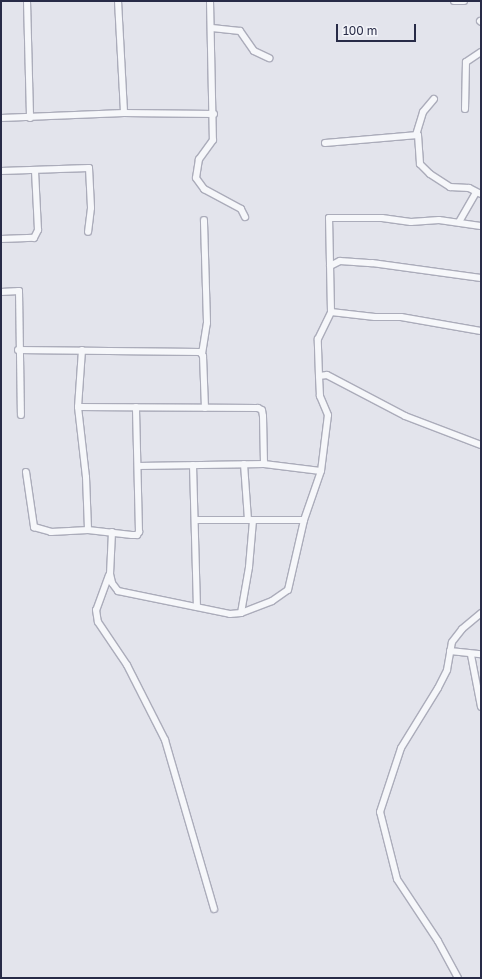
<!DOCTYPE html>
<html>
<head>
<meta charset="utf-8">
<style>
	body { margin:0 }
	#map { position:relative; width:482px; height:979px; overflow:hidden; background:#e3e4ec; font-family:"Golos Text",sans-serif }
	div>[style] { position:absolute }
	.roads { filter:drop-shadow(1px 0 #abacba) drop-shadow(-1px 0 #abacba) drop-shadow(0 1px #abacba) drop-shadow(0 -1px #abacba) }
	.street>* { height:6px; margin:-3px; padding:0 3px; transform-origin:3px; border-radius:3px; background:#f6f7fa }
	span { translate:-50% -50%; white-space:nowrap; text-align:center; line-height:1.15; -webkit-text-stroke:4px #f3f4f9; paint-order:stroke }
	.frame { position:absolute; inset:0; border:2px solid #282b47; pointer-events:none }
	.scale { position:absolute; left:336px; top:24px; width:80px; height:18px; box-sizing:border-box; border:2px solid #282b47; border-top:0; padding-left:5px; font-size:12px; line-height:14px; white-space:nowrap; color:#282b47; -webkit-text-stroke:3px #f3f4f9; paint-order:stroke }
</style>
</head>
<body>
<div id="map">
	<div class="roads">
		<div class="street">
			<i style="left:27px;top:1px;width:117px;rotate:88.5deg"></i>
			<i style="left:118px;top:1px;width:112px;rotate:86.9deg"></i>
			<i style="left:210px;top:1px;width:139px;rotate:88.8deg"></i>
			<i style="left:213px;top:140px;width:24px;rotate:126deg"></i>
			<i style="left:199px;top:159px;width:19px;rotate:99deg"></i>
			<i style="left:196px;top:178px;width:14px;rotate:54deg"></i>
			<i style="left:204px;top:189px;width:42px;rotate:28.4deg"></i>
			<i style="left:241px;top:209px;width:9px;rotate:63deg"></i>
			<i style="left:454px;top:1px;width:10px"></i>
			<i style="left:480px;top:21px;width:1px;rotate:45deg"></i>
			<i style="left:212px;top:28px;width:28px;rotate:6deg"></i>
			<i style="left:240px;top:31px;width:24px;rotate:55deg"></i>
			<i style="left:254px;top:51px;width:17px;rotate:25deg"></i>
			<i style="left:465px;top:109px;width:47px;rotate:-88.8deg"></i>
			<i style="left:466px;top:62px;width:18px;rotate:-34deg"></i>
			<i style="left:1px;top:118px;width:123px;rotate:-2.3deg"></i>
			<i style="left:124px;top:113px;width:90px;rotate:0.6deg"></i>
			<i style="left:416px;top:135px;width:24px;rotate:-73deg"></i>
			<i style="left:423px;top:112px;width:17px;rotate:-50deg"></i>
			<i style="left:325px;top:143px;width:93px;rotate:-4.9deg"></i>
			<i style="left:418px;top:135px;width:29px;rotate:86deg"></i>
			<i style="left:420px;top:164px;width:14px;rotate:45deg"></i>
			<i style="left:430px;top:174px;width:24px;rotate:33deg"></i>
			<i style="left:450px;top:187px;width:19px;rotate:3deg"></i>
			<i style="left:469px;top:188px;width:13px;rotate:27deg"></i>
			<i style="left:1px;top:171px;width:88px;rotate:-2deg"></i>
			<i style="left:89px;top:168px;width:40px;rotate:87.1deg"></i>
			<i style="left:91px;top:208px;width:24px;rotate:97deg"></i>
			<i style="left:459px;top:222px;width:34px;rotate:-60deg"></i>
			<i style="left:1px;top:239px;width:33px;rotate:-2deg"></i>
			<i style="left:34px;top:238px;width:9px;rotate:-63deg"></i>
			<i style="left:38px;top:230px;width:59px;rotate:-92.9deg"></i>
			<i style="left:330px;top:266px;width:11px;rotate:-27deg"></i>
			<i style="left:340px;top:261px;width:32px;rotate:4deg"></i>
			<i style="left:372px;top:263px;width:110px;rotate:7.8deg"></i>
			<i style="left:1px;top:292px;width:18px;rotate:-3deg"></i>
			<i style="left:19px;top:291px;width:124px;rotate:89.1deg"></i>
			<i style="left:331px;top:312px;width:44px;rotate:6.5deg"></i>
			<i style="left:375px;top:317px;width:26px"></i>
			<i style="left:401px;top:317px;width:81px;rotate:9.9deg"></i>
			<i style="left:18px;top:350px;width:182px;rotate:0.6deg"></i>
			<i style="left:200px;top:352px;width:5px;rotate:53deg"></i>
			<i style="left:203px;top:356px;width:52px;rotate:87.8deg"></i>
			<i style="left:82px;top:350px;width:57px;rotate:94deg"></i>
			<i style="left:78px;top:407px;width:70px;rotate:83.5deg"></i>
			<i style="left:86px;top:477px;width:53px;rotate:87.8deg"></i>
			<i style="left:88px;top:530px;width:44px;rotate:6.5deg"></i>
			<i style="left:132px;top:535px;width:5px"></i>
			<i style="left:137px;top:535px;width:4px;rotate:-56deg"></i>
			<i style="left:139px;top:532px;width:125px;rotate:-91.4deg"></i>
			<i style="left:202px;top:354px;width:31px;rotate:-81deg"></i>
			<i style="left:207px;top:323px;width:103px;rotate:-91.7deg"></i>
			<i style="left:319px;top:376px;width:37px;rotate:-92deg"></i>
			<i style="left:318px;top:339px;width:30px;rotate:-64deg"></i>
			<i style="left:331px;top:312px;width:94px;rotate:-91.2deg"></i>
			<i style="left:329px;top:218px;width:53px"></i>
			<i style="left:382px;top:218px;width:29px;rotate:8deg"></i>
			<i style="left:411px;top:222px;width:28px;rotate:-4deg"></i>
			<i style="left:439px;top:220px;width:42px;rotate:8.1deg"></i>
			<i style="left:78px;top:407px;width:180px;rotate:0.3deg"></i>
			<i style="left:258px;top:408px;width:4px;rotate:27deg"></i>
			<i style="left:262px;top:410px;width:6px;rotate:81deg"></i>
			<i style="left:263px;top:416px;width:48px;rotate:88.8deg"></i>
			<i style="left:244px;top:464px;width:56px;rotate:85.9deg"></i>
			<i style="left:193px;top:465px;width:142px;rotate:88.4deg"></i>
			<i style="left:138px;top:466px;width:126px;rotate:-0.9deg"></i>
			<i style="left:264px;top:464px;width:57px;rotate:7deg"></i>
			<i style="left:26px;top:472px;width:56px;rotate:81.7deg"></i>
			<i style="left:34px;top:527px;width:18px;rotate:16deg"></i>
			<i style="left:51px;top:532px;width:37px;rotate:-3deg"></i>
			<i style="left:195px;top:520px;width:109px"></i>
			<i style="left:112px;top:532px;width:42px;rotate:92.7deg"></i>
			<i style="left:110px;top:574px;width:9px;rotate:77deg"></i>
			<i style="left:112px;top:583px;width:10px;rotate:53deg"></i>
			<i style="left:118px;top:591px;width:114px;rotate:11.6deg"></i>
			<i style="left:230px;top:614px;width:11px;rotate:-5deg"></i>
			<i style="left:241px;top:613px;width:33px;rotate:-21deg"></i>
			<i style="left:272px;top:601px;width:19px;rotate:-35deg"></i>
			<i style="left:288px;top:590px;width:72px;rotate:-77.1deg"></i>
			<i style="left:304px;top:520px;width:52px;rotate:-70.9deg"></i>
			<i style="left:321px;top:471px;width:56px;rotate:-82.9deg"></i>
			<i style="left:328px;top:415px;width:21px;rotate:-113deg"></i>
			<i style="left:320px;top:396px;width:20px;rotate:-93deg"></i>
			<i style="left:319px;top:376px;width:8px;rotate:-7deg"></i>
			<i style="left:327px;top:375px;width:88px;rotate:27.7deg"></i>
			<i style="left:405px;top:416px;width:81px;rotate:20.9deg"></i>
			<i style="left:109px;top:575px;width:37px;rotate:110deg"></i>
			<i style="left:96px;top:610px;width:12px;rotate:81deg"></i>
			<i style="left:98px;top:622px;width:52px;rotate:56deg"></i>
			<i style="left:127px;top:665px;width:84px;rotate:63.1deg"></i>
			<i style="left:165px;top:740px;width:176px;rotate:73.8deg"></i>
			<i style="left:241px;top:613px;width:47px;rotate:-80.1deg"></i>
			<i style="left:249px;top:567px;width:47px;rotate:-85.1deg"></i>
			<i style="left:450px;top:651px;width:31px;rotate:6deg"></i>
			<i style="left:471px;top:655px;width:53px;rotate:79.1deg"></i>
			<i style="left:458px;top:978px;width:42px;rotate:-118.4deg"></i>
			<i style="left:438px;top:941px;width:74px;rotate:-123.5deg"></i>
			<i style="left:397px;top:879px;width:69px;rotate:-104.2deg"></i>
			<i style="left:380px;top:812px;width:67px;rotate:-71.8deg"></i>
			<i style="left:401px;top:748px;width:70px;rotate:-58.3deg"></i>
			<i style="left:438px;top:688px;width:20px;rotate:-63deg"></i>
			<i style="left:447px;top:670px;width:28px;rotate:-80deg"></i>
			<i style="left:452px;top:642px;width:16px;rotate:-52deg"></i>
			<i style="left:462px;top:629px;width:25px;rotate:-40deg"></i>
		</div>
	</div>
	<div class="frame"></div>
	<div class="scale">100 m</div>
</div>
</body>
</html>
